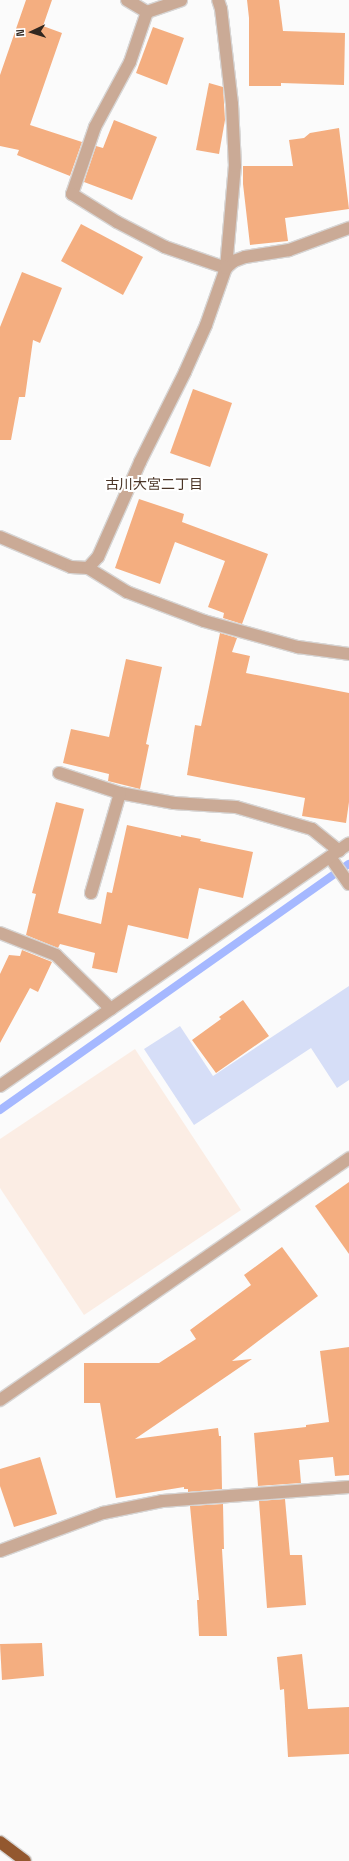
<!DOCTYPE html>
<html>
<head>
<meta charset="utf-8">
<style>
	body { margin:0 }
	#map { position:relative; width:349px; height:1861px; overflow:hidden; background:#fbfbfb; font-family:"Space Grotesk","Noto Sans JP",sans-serif }
	div>[style] { position:absolute }
	.built>* { inset:0; background:#fbede4 }
	.green>* { inset:0; background:#d6def7 }
	.stream>* { height:8px; margin:-4px; padding:0 4px; transform-origin:4px; border-radius:4px; background:#a5b8ff }
	.building>* { inset:0; background:#f4ae80 }
	.roads { filter:drop-shadow(1px 0 #d7d5d4) drop-shadow(-1px 0 #d7d5d4) drop-shadow(0 1px #d7d5d4) drop-shadow(0 -1px #d7d5d4) }
	.service>* { height:12px; margin:-6px; padding:0 6px; transform-origin:6px; border-radius:6px; background:#caaa96 }
	.minor>* { height:12px; margin:-6px; padding:0 6px; transform-origin:6px; border-radius:6px; background:#caaa96 }
	.trunk>* { height:12px; margin:-6px; padding:0 6px; transform-origin:6px; border-radius:6px; background:#93582f }
	span { translate:-50% -50%; white-space:nowrap; text-align:center; line-height:1.15; -webkit-text-stroke:4px #fff; paint-order:stroke }
	.neighbourhood-label { font-size:14px; color:#4a3426 }
	.north { position:absolute; left:12px; top:12px; width:40px; height:40px; -webkit-text-stroke:3px #fff; paint-order:stroke; rotate:266deg; font-size:11px; font-weight:700; line-height:16px; text-align:center; color:#312720 }
	.north::after { content:''; display:block; margin:auto; width:14px; height:18px; background:#312720; clip-path:polygon(50% 0,100% 100%,50% 72%,0 100%) }
</style>
</head>
<body>
<div id="map">
	<div class="built">
		<i style="clip-path:polygon(135px 1049px,241px 1210px,84px 1315px,0 1188px,0 1139px)"></i>
	</div>
	<div class="green">
		<i style="clip-path:polygon(349px 986px,349px 1080px,337px 1088px,311px 1048px,194px 1125px,144px 1049px,180px 1026px,213px 1076px)"></i>
	</div>
	<div class="stream">
		<i style="left:0;top:1110px;width:427px;rotate:-35.2deg"></i>
	</div>
	<div class="building">
		<i style="clip-path:polygon(26px 0,52px 0,43px 26px,62px 33px,30px 125px,82px 142px,70px 176px,17px 155px,19px 150px,0 146px,0 75px)"></i>
		<i style="clip-path:polygon(247px 0,279px 0,283px 31px,345px 33px,344px 85px,281px 83px,281px 86px,249px 86px,249px 18px)"></i>
		<i style="clip-path:polygon(153px 27px,184px 38px,167px 85px,136px 73px)"></i>
		<i style="clip-path:polygon(209px 83px,223px 87px,225px 120px,219px 154px,196px 150px)"></i>
		<i style="clip-path:polygon(114px 120px,157px 137px,132px 200px,84px 182px,96px 146px,103px 148px)"></i>
		<i style="clip-path:polygon(339px 128px,349px 209px,285px 218px,288px 241px,250px 245px,243px 184px,243px 166px,293px 166px,289px 140px,304px 138px,310px 133px)"></i>
		<i style="clip-path:polygon(81px 224px,143px 257px,123px 295px,61px 261px)"></i>
		<i style="clip-path:polygon(22px 272px,62px 288px,40px 343px,33px 340px,25px 397px,19px 397px,11px 440px,0 440px,0 327px)"></i>
		<i style="clip-path:polygon(193px 389px,232px 403px,210px 467px,170px 453px)"></i>
		<i style="clip-path:polygon(139px 499px,184px 514px,182px 522px,268px 554px,242px 624px,223px 618px,224px 613px,208px 607px,225px 561px,175px 542px,160px 584px,115px 568px)"></i>
		<i style="clip-path:polygon(220px 633px,237px 638px,232px 652px,250px 656px,246px 673px,349px 693px,349px 802px,346px 823px,302px 816px,305px 798px,187px 775px,195px 725px,201px 726px)"></i>
		<i style="clip-path:polygon(126px 659px,162px 667px,146px 744px,149px 745px,140px 789px,108px 781px,109px 774px,63px 763px,71px 729px,109px 737px)"></i>
		<i style="clip-path:polygon(56px 802px,84px 809px,58px 913px,101px 924px,107px 892px,112px 893px,127px 825px,181px 837px,181px 835px,201px 839px,200px 841px,253px 852px,243px 898px,199px 888px,188px 939px,128px 925px,117px 973px,92px 968px,95px 953px,60px 944px,58px 948px,26px 935px,36px 894px,32px 893px)"></i>
		<i style="clip-path:polygon(22px 950px,52px 962px,38px 992px,30px 988px,0 1043px,0 974px,9px 955px,20px 956px)"></i>
		<i style="clip-path:polygon(243px 1000px,269px 1036px,216px 1073px,192px 1040px,221px 1019px,219px 1017px)"></i>
		<i style="clip-path:polygon(349px 1182px,349px 1254px,315px 1206px)"></i>
		<i style="clip-path:polygon(282px 1247px,318px 1296px,232px 1361px,252px 1359px,135px 1439px,218px 1428px,219px 1436px,221px 1436px,222px 1489px,188px 1492px,188px 1489px,184px 1489px,184px 1487px,116px 1498px,100px 1403px,84px 1403px,84px 1363px,159px 1363px,196px 1339px,190px 1330px,251px 1285px,244px 1275px)"></i>
		<i style="clip-path:polygon(349px 1347px,349px 1475px,335px 1476px,333px 1457px,299px 1460px,301px 1483px,258px 1486px,254px 1433px,306px 1427px,306px 1425px,329px 1422px,320px 1351px)"></i>
		<i style="clip-path:polygon(40px 1457px,57px 1514px,14px 1527px,0 1486px,0 1469px)"></i>
		<i style="clip-path:polygon(285px 1499px,290px 1555px,302px 1555px,306px 1605px,267px 1608px,259px 1501px)"></i>
		<i style="clip-path:polygon(223px 1504px,224px 1549px,222px 1549px,227px 1636px,199px 1636px,197px 1600px,199px 1600px,190px 1506px)"></i>
		<i style="clip-path:polygon(42px 1643px,44px 1676px,2px 1680px,0 1644px)"></i>
		<i style="clip-path:polygon(302px 1654px,308px 1709px,349px 1707px,349px 1754px,288px 1757px,284px 1689px,280px 1690px,277px 1657px)"></i>
	</div>
	<div class="roads">
		<div class="service">
			<i style="left:59px;top:773px;width:64px;rotate:18.2deg"></i>
			<i style="left:120px;top:793px;width:55px;rotate:10.5deg"></i>
			<i style="left:174px;top:803px;width:62px;rotate:3.7deg"></i>
			<i style="left:236px;top:807px;width:79px;rotate:16.1deg"></i>
			<i style="left:312px;top:829px;width:35px;rotate:39deg"></i>
			<i style="left:91px;top:893px;width:104px;rotate:-73.8deg"></i>
		</div>
		<div class="minor">
			<i style="left:127px;top:0;width:23px;rotate:31deg"></i>
			<i style="left:147px;top:12px;width:36px;rotate:-19deg"></i>
			<i style="left:147px;top:12px;width:53px;rotate:108.8deg"></i>
			<i style="left:130px;top:62px;width:74px;rotate:118.3deg"></i>
			<i style="left:95px;top:127px;width:71px;rotate:108.9deg"></i>
			<i style="left:72px;top:194px;width:53px;rotate:31.9deg"></i>
			<i style="left:117px;top:222px;width:54px;rotate:27.5deg"></i>
			<i style="left:165px;top:247px;width:65px;rotate:19deg"></i>
			<i style="left:226px;top:268px;width:102px;rotate:-85deg"></i>
			<i style="left:235px;top:166px;width:62px;rotate:-92.8deg"></i>
			<i style="left:232px;top:104px;width:96px;rotate:-96.6deg"></i>
			<i style="left:221px;top:9px;width:9px;rotate:-108deg"></i>
			<i style="left:0;top:537px;width:77px;rotate:22.9deg"></i>
			<i style="left:71px;top:567px;width:17px;rotate:3deg"></i>
			<i style="left:88px;top:568px;width:15px;rotate:-48deg"></i>
			<i style="left:98px;top:557px;width:104px;rotate:-66.1deg"></i>
			<i style="left:140px;top:462px;width:101px;rotate:-63.4deg"></i>
			<i style="left:185px;top:372px;width:51px;rotate:-65.9deg"></i>
			<i style="left:206px;top:325px;width:60px;rotate:-70.7deg"></i>
			<i style="left:226px;top:268px;width:11px;rotate:-41deg"></i>
			<i style="left:234px;top:261px;width:12px;rotate:-20deg"></i>
			<i style="left:245px;top:257px;width:45px;rotate:-9deg"></i>
			<i style="left:289px;top:250px;width:64px;rotate:-20.1deg"></i>
			<i style="left:88px;top:568px;width:46px;rotate:31.6deg"></i>
			<i style="left:127px;top:592px;width:82px;rotate:20.6deg"></i>
			<i style="left:204px;top:621px;width:98px;rotate:15.5deg"></i>
			<i style="left:298px;top:647px;width:51px;rotate:7.8deg"></i>
			<i style="left:330px;top:857px;width:33px;rotate:55deg"></i>
			<i style="left:0;top:933px;width:60px;rotate:21.4deg"></i>
			<i style="left:56px;top:955px;width:77px;rotate:44.5deg"></i>
			<i style="left:0;top:1086px;width:425px;rotate:-34.8deg"></i>
			<i style="left:0;top:1400px;width:425px;rotate:-34.7deg"></i>
			<i style="left:0;top:1551px;width:110px;rotate:-20.3deg"></i>
			<i style="left:103px;top:1513px;width:60px;rotate:-11.5deg"></i>
			<i style="left:162px;top:1501px;width:188px;rotate:-4.3deg"></i>
		</div>
		<div class="trunk">
			<i style="left:0;top:1842px;width:31px;rotate:37deg"></i>
		</div>
	</div>
	<div class="neighbourhood-label">
		<span style="left:154px;top:484px">古川大宮二丁目</span>
	</div>
	<div class="north">N</div>
</div>
</body>
</html>
